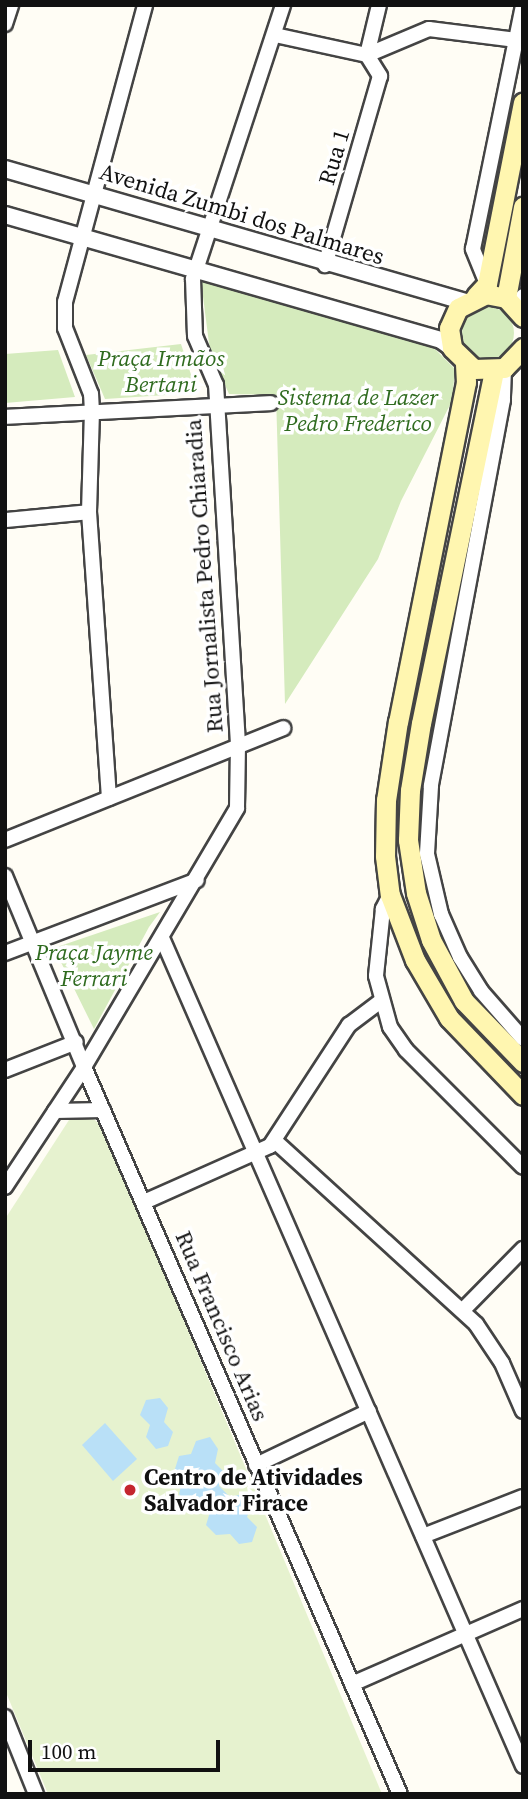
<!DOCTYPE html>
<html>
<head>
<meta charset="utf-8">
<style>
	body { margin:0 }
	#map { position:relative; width:528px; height:1799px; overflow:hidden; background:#fffdf5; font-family:"Source Serif 4",serif }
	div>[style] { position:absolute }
	.green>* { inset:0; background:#d5ebbd }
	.round { border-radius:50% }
	.pitch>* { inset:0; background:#e6f2cf }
	.water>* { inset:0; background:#b9e0f7 }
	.roads { filter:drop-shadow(2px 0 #444) drop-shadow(-2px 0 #444) drop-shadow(0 2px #444) drop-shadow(0 -2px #444) }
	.minor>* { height:14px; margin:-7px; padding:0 7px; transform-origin:7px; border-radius:7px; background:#fff }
	.tertiary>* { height:16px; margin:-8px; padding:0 8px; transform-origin:8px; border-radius:8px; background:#fff }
	.secondary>* { height:19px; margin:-9.5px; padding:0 9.5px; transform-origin:9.5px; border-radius:9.5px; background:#fff6b0 }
	.dots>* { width:19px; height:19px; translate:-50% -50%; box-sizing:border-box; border:4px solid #fff; border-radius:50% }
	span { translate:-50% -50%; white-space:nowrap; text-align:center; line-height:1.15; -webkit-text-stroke:7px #fff; paint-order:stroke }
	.street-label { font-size:23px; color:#111 }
	.park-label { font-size:23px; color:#2f6b1f; font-style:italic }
	.poi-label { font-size:23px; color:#111; font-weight:700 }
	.left { translate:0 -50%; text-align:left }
	.frame { position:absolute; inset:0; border:7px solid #111; pointer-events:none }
	.scale { position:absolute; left:28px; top:1740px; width:192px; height:32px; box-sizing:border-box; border:4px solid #111; border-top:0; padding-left:9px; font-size:21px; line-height:24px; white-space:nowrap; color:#111; -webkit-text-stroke:5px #fff; paint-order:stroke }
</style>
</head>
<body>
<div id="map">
	<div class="green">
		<i style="clip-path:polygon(201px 281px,433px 347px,455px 369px,452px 401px,401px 501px,378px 559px,285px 704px,276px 395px,229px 394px,210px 351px)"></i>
		<i class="round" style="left:462px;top:307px;width:52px;height:52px"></i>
		<i style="clip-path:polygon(181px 344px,197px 393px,105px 399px,86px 355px)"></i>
		<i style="clip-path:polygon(58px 350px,75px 397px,5px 403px,5px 354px)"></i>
		<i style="clip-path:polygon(160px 912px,149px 927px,94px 1029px,54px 948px)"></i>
	</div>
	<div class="pitch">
		<i style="clip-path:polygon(79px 1114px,90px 1116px,103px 1127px,382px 1794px,48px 1794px,5px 1690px,5px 1219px,69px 1120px)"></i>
	</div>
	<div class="water">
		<i style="clip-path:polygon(160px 1398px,168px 1408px,164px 1422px,173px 1432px,168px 1446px,156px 1449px,146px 1437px,150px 1425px,140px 1415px,146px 1400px)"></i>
		<i style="clip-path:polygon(105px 1423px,137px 1459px,113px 1481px,82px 1445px)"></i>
		<i style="clip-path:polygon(210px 1437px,218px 1449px,215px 1463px,223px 1471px,219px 1486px,230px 1497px,243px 1494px,252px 1504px,247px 1517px,257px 1527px,252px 1542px,239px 1544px,230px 1534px,216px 1535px,206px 1525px,210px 1512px,201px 1501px,189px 1504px,179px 1494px,182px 1482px,174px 1472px,179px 1456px,191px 1454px,196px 1441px)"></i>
	</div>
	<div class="roads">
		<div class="minor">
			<i style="left:5px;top:24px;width:20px;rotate:-72deg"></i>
			<i style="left:275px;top:35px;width:94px;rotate:12.3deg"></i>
			<i style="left:367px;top:55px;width:25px;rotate:58deg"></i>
			<i style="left:380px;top:76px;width:197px;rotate:106.2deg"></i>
			<i style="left:367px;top:55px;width:67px;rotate:-22.8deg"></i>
			<i style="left:429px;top:29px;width:88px;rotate:7.2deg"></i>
			<i style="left:367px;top:55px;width:51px;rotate:-76.5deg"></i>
			<i style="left:487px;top:284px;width:38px;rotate:-112deg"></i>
			<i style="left:473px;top:249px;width:248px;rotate:-78.4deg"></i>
			<i style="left:520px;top:311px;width:15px;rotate:-79deg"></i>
			<i style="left:504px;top:368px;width:32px;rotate:92deg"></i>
			<i style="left:503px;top:400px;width:393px;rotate:100.6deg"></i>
			<i style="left:431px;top:786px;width:68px;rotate:93.4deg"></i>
			<i style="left:427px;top:854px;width:62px;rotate:76.9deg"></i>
			<i style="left:441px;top:914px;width:47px;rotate:66.2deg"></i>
			<i style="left:460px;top:957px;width:40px;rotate:58deg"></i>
			<i style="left:481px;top:991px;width:64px;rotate:48.8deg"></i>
			<i style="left:5px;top:417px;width:266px;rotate:-3deg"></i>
			<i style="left:5px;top:520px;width:84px;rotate:-5.4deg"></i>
			<i style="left:109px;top:798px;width:287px;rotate:-94deg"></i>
			<i style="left:89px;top:512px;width:100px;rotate:-88.3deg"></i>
			<i style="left:92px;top:412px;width:18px;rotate:-93deg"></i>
			<i style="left:91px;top:394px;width:71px;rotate:-111.5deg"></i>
			<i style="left:65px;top:328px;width:26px;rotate:-90deg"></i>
			<i style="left:65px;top:302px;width:308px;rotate:-74.9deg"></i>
			<i style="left:5px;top:840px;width:300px;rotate:-21.9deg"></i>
			<i style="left:5px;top:876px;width:207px;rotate:67.5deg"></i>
			<i style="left:84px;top:1067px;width:793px;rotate:66.51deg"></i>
			<i style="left:390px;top:895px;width:16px;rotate:117deg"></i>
			<i style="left:383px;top:909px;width:67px;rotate:96deg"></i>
			<i style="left:376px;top:976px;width:53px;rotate:74.6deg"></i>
			<i style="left:390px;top:1027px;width:28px;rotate:55deg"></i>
			<i style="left:406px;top:1050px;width:165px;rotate:45deg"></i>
			<i style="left:162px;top:938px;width:903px;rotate:66.44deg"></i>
			<i style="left:5px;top:953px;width:205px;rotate:-20.8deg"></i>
			<i style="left:5px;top:1070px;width:76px;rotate:-21.5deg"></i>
			<i style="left:55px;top:1111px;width:48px;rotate:-1.2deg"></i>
			<i style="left:275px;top:1141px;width:272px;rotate:42.3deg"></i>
			<i style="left:476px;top:1324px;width:47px;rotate:56.3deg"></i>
			<i style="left:502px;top:1363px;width:52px;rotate:66.4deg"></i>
			<i style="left:5px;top:1187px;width:144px;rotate:-56.6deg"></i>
			<i style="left:84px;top:1067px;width:301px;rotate:-59.4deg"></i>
			<i style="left:237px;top:808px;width:64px;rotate:-89.1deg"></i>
			<i style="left:238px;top:744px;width:360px;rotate:-93.5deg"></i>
			<i style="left:216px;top:385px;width:53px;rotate:-113.2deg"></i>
			<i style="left:195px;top:336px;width:57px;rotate:-92deg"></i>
			<i style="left:193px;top:279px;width:288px;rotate:-71.8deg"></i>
			<i style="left:144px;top:1202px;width:138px;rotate:-24deg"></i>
			<i style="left:270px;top:1146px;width:145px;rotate:-56.9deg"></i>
			<i style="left:349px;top:1025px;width:39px;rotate:-37deg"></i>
			<i style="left:463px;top:1310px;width:86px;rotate:-45.5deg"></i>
			<i style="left:256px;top:1465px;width:125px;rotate:-25.5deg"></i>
			<i style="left:423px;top:1536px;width:107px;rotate:-21.3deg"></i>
			<i style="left:352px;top:1684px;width:187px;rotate:-23.7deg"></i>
			<i style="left:5px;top:1717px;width:83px;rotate:68.1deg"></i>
		</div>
		<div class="tertiary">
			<i style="left:5px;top:169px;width:480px;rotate:16.1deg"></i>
			<i style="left:5px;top:215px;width:454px;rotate:16deg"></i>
			<i style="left:441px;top:340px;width:14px;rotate:36deg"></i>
		</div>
		<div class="secondary">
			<i style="left:476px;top:296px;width:16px;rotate:-47deg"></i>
			<i style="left:487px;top:284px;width:185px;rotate:-78.8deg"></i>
			<i style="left:506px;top:298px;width:93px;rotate:-79.4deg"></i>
			<i style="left:523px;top:317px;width:25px;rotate:-132deg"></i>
			<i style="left:506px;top:298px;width:20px;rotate:-169deg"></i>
			<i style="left:486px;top:294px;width:31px;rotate:153deg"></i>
			<i style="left:458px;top:308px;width:22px;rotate:114deg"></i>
			<i style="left:449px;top:328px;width:20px;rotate:81deg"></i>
			<i style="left:452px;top:348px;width:30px;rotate:44deg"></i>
			<i style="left:474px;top:369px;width:30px;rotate:-2deg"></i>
			<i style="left:504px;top:368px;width:28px;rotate:-46deg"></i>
			<i style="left:465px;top:364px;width:18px;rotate:87deg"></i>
			<i style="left:466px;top:382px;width:346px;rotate:101.3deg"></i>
			<i style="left:398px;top:721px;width:80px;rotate:98.6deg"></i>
			<i style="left:386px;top:800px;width:56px;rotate:91deg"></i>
			<i style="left:385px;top:856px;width:39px;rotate:83deg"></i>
			<i style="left:390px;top:895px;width:70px;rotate:69deg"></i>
			<i style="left:415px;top:960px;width:67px;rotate:59.6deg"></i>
			<i style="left:449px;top:1018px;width:107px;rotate:46.1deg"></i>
			<i style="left:494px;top:371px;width:359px;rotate:101.7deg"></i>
			<i style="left:421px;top:723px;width:68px;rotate:99.3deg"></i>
			<i style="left:410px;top:790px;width:50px;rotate:92.3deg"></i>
			<i style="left:408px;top:840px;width:54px;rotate:81.4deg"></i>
			<i style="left:416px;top:893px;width:49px;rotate:72.3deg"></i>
			<i style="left:431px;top:940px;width:69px;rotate:61.6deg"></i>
			<i style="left:464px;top:1001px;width:85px;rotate:46deg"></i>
		</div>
	</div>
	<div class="dots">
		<i style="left:130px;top:1490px;background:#c4262e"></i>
	</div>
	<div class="street-label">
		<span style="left:334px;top:157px;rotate:-73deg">Rua 1</span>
		<span style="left:242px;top:214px;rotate:17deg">Avenida Zumbi dos Palmares</span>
		<span style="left:204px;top:576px;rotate:-94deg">Rua Jornalista Pedro Chiaradia</span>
		<span style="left:222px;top:1326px;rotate:67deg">Rua Francisco Arias</span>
	</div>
	<div class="park-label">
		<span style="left:161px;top:371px">Praça Irmãos<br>Bertani</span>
		<span style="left:358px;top:410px">Sistema de Lazer<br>Pedro Frederico</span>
		<span style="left:94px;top:965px">Praça Jayme<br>Ferrari</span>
	</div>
	<div class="poi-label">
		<span class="left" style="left:144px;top:1490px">Centro de Atividades<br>Salvador Firace</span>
	</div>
	<div class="frame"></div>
	<div class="scale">100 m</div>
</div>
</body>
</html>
